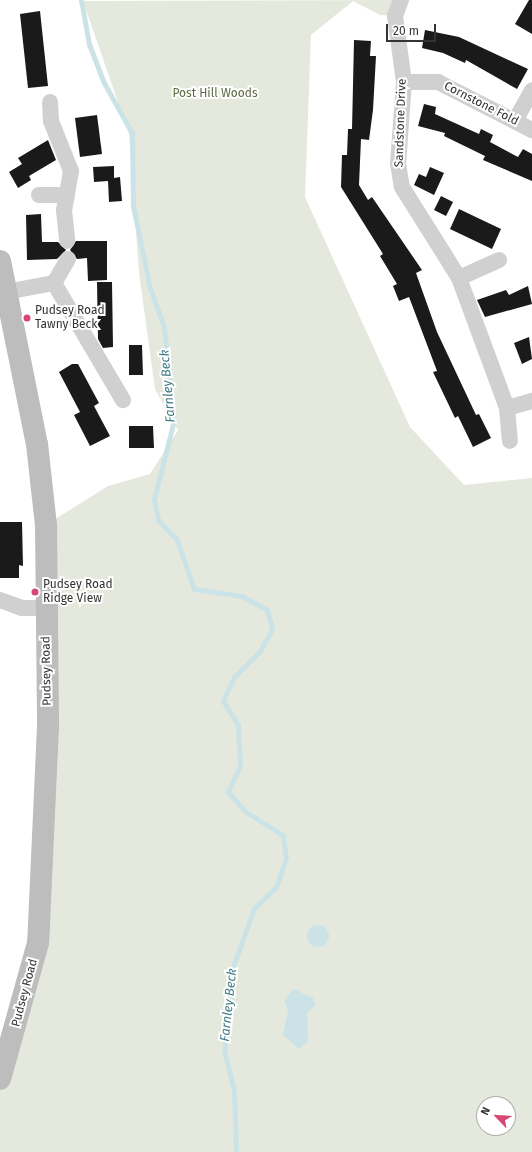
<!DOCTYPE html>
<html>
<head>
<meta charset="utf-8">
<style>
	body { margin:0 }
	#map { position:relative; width:532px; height:1152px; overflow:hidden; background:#fff; font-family:"Fira Sans",sans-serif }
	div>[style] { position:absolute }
	.green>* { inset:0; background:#e5e9dd }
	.water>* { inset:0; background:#cbe3e7 }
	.round { border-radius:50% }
	.stream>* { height:5px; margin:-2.5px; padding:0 2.5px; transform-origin:2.5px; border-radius:2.5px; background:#cbe3e7 }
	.building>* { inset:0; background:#1a1a1a }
	.minor>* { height:16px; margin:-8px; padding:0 8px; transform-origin:8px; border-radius:8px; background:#d0d0d0 }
	.secondary>* { height:22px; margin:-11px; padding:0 11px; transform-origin:11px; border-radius:11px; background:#bdbdbd }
	.dots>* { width:11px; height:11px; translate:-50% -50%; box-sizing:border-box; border:2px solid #fff; border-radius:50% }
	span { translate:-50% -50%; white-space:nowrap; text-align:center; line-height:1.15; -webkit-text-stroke:4px #fff; paint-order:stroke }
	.park-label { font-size:12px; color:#5f6b43 }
	.street-label { font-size:12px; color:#333 }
	.poi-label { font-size:12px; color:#333 }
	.left { translate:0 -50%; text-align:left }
	.water-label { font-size:13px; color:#447d88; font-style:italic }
	.north { position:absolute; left:476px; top:1096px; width:40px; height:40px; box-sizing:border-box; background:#fff; border:1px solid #adadad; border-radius:50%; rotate:295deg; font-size:11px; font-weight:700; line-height:16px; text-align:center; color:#333 }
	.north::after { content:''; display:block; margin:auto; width:14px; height:18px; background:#d64873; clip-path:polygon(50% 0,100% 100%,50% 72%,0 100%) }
	.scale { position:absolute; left:386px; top:24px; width:50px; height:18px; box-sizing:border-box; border:2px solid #333; border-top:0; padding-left:5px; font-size:12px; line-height:14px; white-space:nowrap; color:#333; -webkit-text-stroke:3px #fff; paint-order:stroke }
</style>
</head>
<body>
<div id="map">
	<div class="green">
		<i style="clip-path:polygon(evenodd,401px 0,395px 16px,380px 15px,353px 1px,311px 35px,305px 197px,410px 427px,464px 485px,532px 478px,532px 1152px,0 1152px,0 1079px,38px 943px,46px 525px,108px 486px,150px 474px,178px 430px,155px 389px,139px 273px,129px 134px,83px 1px,401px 0,484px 1104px,508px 1104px,508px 1128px,484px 1128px,484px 1104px)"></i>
	</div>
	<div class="water">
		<i class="round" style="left:307px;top:925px;width:22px;height:22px"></i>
		<i style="clip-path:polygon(294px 989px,313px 998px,316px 1005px,307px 1013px,308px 1041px,299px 1049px,283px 1035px,288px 1011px,284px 1000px)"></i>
	</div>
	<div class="stream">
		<i style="left:81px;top:0;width:45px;rotate:79.7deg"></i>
		<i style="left:89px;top:44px;width:40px;rotate:69deg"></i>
		<i style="left:103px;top:81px;width:60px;rotate:60.9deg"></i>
		<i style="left:132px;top:133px;width:73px;rotate:89.2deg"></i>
		<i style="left:133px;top:206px;width:84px;rotate:78.3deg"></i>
		<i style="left:150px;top:288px;width:41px;rotate:70.3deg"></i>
		<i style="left:164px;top:327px;width:94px;rotate:83.9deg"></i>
		<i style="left:174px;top:420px;width:81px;rotate:104.2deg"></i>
		<i style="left:154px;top:499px;width:21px;rotate:79deg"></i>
		<i style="left:158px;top:520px;width:28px;rotate:46deg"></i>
		<i style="left:177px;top:540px;width:52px;rotate:70.9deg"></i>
		<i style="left:194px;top:589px;width:49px;rotate:8.3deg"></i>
		<i style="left:242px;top:596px;width:29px;rotate:29deg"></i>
		<i style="left:267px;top:610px;width:20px;rotate:75deg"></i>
		<i style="left:272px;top:629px;width:26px;rotate:119deg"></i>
		<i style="left:259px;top:652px;width:35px;rotate:135deg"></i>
		<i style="left:234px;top:677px;width:26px;rotate:115deg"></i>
		<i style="left:223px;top:701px;width:28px;rotate:58deg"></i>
		<i style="left:238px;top:725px;width:41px;rotate:87.2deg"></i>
		<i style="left:240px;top:766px;width:29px;rotate:115deg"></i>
		<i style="left:228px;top:792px;width:27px;rotate:48deg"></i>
		<i style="left:246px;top:812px;width:44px;rotate:31.9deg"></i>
		<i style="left:283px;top:835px;width:23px;rotate:83deg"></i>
		<i style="left:286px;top:858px;width:31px;rotate:109deg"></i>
		<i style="left:276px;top:887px;width:30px;rotate:136deg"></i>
		<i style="left:254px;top:908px;width:71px;rotate:109.7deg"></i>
		<i style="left:230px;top:975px;width:31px;rotate:88deg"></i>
		<i style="left:231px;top:1006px;width:45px;rotate:99deg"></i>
		<i style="left:224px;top:1050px;width:42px;rotate:76.3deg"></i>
		<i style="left:234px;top:1091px;width:61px;rotate:88.1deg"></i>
	</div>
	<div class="building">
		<i style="clip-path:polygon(529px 0,532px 0,532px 34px,515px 24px)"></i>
		<i style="clip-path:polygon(40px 11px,48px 86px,28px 88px,20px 14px)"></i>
		<i style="clip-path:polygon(425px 30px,459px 37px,528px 69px,517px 89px,466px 60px,465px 63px,443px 53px,422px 48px)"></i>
		<i style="clip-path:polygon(354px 40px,371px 41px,370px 56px,376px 56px,373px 110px,369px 140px,361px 139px,359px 185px,368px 200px,372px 197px,422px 270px,416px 273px,437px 332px,476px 415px,479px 414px,491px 438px,473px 447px,458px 416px,455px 418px,433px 372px,437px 371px,409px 297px,399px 301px,393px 286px,397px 284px,380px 256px,383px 254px,341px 187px,342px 155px,347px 155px,348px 129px,352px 129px)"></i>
		<i style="clip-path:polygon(424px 104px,436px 107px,435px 114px,479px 134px,481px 129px,493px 135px,490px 142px,518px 157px,523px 149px,532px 154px,532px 181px,483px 160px,485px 156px,444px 136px,445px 133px,418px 126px)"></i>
		<i style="clip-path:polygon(97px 115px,102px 154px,80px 157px,75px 118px)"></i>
		<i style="clip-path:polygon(48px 140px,56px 160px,29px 176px,31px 180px,18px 188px,9px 172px,22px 164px,18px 158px)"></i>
		<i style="clip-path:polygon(114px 166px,114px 178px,120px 177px,122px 201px,109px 202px,108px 181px,94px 182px,93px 167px)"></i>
		<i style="clip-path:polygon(430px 167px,444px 173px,434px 195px,414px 185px,419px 174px,426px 177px)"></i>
		<i style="clip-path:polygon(441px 196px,453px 202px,446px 216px,434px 210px)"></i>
		<i style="clip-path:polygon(459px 209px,501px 229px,492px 249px,450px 229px)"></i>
		<i style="clip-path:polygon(41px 214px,42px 242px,58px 242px,66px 250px,57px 259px,27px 260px,26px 215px)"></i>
		<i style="clip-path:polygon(76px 241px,107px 241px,107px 280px,88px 281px,87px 258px,77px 259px,70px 250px)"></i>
		<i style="clip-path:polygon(97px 282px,112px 282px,113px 347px,103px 348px,98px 339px)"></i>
		<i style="clip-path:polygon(528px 286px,532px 304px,485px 317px,477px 300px,506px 290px,509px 295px)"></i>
		<i style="clip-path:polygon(529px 337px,532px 359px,522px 364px,514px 343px)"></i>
		<i style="clip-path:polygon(129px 345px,142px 345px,143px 375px,129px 375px)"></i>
		<i style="clip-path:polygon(72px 364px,78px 364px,99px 403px,94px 406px,110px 436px,90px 446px,74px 415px,80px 412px,59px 372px)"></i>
		<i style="clip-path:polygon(129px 426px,153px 426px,154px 448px,129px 448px)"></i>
		<i style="clip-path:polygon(0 522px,22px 522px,23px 566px,19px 565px,19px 578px,0 578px)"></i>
	</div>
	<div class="minor">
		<i style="left:401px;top:0;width:17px;rotate:111deg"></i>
		<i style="left:395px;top:16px;width:67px;rotate:82.2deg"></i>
		<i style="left:404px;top:82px;width:81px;rotate:94.2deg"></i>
		<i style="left:398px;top:163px;width:24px;rotate:81deg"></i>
		<i style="left:402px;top:187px;width:107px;rotate:57.9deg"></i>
		<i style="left:459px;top:278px;width:139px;rotate:69.7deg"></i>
		<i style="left:507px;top:408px;width:26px;rotate:-16deg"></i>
		<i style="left:404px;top:82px;width:34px"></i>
		<i style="left:438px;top:82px;width:106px;rotate:27.1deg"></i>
		<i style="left:50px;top:102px;width:19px;rotate:87deg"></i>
		<i style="left:51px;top:121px;width:54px;rotate:68.2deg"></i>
		<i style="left:71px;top:171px;width:40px;rotate:100deg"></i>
		<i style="left:64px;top:210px;width:31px;rotate:84deg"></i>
		<i style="left:515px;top:121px;width:35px;rotate:-61deg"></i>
		<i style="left:39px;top:195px;width:28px"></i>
		<i style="left:68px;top:259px;width:28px;rotate:120deg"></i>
		<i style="left:54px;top:283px;width:136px;rotate:59.5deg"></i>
		<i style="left:459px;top:278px;width:44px;rotate:-24.2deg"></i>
		<i style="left:6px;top:292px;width:49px;rotate:-10.6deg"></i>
		<i style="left:507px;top:408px;width:33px;rotate:85deg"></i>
		<i style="left:0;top:600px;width:23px;rotate:20deg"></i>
		<i style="left:22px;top:608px;width:23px"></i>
	</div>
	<div class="secondary">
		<i style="left:0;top:261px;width:187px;rotate:78.6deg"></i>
		<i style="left:37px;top:444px;width:81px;rotate:83.7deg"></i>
		<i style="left:46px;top:525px;width:201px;rotate:89.4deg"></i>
		<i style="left:48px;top:726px;width:217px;rotate:92.6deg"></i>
		<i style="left:38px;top:943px;width:141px;rotate:105.6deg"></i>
	</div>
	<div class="dots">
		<i style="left:27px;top:318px;background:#d64873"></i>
		<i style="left:35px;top:592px;background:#d64873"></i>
	</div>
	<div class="park-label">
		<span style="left:215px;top:94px">Post Hill Woods</span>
	</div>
	<div class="street-label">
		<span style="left:481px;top:104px;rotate:27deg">Cornstone Fold</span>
		<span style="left:401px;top:123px;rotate:-88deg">Sandstone Drive</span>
		<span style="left:47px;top:671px;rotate:-91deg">Pudsey Road</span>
		<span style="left:25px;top:993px;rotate:-75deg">Pudsey Road</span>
	</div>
	<div class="poi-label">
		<span class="left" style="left:35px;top:318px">Pudsey Road<br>Tawny Beck</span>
		<span class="left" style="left:43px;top:592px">Pudsey Road<br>Ridge View</span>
	</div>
	<div class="water-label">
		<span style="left:168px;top:386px;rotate:-95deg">Farnley Beck</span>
		<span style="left:229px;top:1005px;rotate:-84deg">Farnley Beck</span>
	</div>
	<div class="north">N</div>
	<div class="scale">20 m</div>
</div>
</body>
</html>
